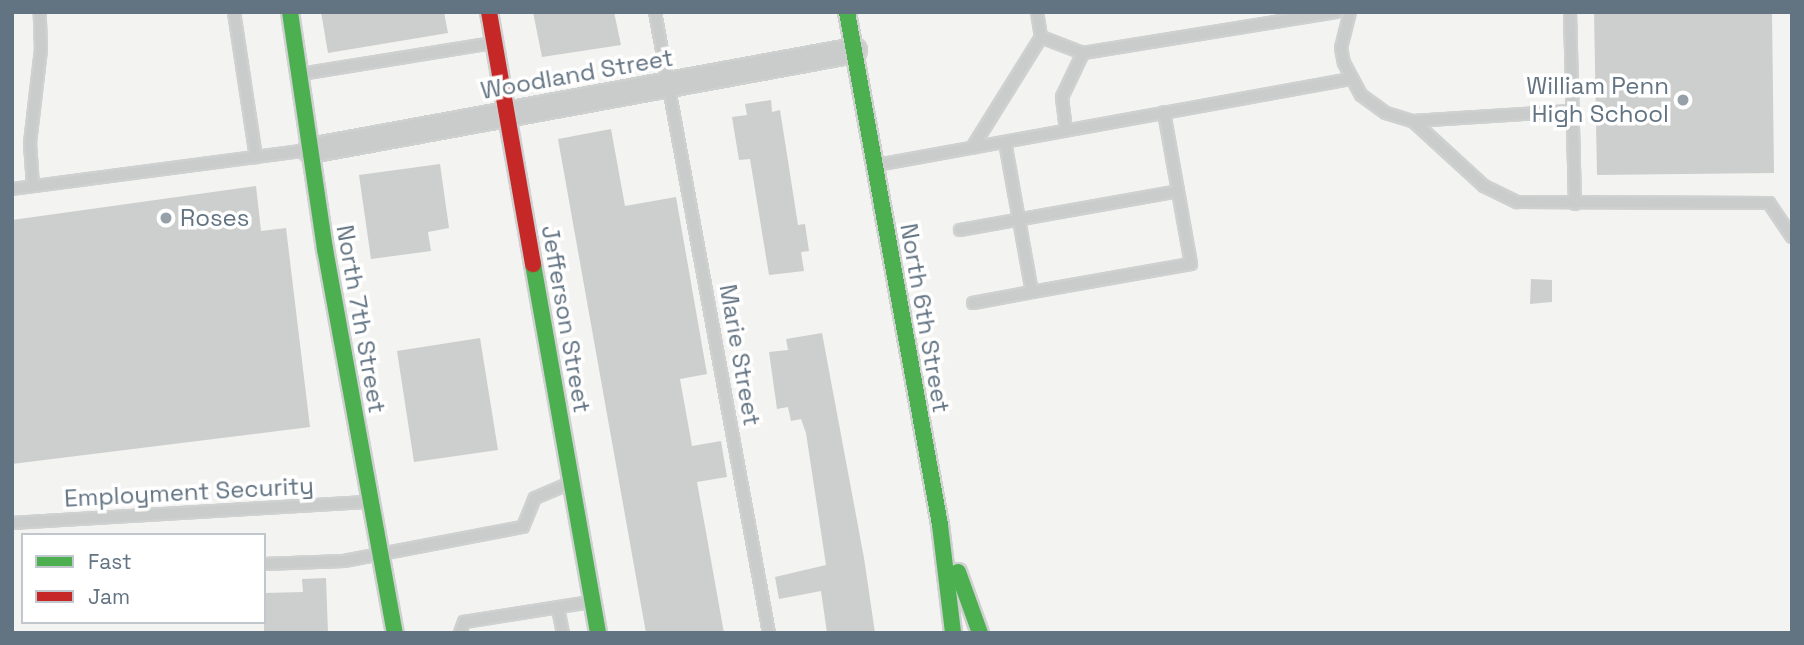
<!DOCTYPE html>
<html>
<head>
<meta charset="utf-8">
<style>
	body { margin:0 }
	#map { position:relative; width:1804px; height:645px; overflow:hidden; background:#f3f3f1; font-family:"Space Grotesk",sans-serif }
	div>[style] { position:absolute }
	.building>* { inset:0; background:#cdcece }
	.roads { filter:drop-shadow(2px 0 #cfd1d1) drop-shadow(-2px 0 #cfd1d1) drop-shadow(0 2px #cfd1d1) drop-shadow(0 -2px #cfd1d1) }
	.lane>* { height:10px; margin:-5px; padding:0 5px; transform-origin:5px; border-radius:5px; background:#cacccc }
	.street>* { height:23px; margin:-11.5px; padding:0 11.5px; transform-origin:11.5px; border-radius:11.5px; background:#cacccc }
	.fast>* { height:16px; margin:-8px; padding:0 8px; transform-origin:8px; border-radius:8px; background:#4caf50 }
	.jam>* { height:16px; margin:-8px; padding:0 8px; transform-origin:8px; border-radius:8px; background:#c62828 }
	.dots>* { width:19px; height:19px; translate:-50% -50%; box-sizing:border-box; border:4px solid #fff; border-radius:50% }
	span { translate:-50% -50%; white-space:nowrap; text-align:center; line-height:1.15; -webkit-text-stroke:7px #fff; paint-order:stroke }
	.street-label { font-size:24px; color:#627382 }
	.poi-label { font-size:24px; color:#627382 }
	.right { translate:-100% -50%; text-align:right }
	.left { translate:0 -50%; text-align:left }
	.frame { position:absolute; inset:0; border:14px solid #627382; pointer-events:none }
	.legend { position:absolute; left:21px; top:533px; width:245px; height:91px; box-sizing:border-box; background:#fff; border:2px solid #c0c7cd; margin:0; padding:9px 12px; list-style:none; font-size:21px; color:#627382 }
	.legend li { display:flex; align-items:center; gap:14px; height:35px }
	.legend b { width:35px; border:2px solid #c0c7cd }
</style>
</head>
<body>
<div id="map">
	<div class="building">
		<i style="clip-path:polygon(321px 12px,444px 12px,448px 33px,328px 53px)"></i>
		<i style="clip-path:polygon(533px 12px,614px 12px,621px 45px,542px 57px)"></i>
		<i style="clip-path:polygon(1594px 12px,1772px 12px,1774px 173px,1597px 175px)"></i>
		<i style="clip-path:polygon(771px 100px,772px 112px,780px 110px,798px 225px,805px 224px,809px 251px,801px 252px,804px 271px,769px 275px,750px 159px,739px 160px,732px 117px,747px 115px,745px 104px)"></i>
		<i style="clip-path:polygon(611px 129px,625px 206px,676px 197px,707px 374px,680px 379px,692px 446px,721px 441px,727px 477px,697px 482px,724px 633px,646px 633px,558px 139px)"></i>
		<i style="clip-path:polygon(440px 164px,449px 228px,428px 232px,431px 251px,371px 259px,359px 175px)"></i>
		<i style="clip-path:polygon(256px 186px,261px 231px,286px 228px,310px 427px,12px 464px,12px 220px)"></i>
		<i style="clip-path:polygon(1531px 279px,1552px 280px,1552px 302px,1530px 304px)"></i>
		<i style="clip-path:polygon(822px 333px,864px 558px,875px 633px,827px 633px,821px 591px,779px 599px,775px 577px,826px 565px,806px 433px,801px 419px,791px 421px,788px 407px,777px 409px,769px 352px,788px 350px,786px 339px)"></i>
		<i style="clip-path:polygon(480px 338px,498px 450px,414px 462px,397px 351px)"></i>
		<i style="clip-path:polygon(326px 578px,328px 633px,264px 633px,264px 593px,303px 592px,302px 579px)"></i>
	</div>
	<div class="roads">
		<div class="lane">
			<i style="left:234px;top:12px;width:147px;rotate:81.4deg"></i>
			<i style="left:655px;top:12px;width:631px;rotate:79.6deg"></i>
			<i style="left:1350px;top:12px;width:37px;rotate:104deg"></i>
			<i style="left:1341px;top:48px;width:15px;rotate:79deg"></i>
			<i style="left:1344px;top:63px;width:36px;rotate:62deg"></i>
			<i style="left:1361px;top:95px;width:31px;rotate:36deg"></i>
			<i style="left:1386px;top:113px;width:28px;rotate:17deg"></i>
			<i style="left:1413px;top:121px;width:158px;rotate:-3.6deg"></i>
			<i style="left:1570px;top:12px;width:192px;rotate:88.5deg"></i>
			<i style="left:1041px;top:37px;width:45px;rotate:20.9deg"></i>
			<i style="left:1083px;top:53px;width:256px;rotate:-9.2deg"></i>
			<i style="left:301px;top:74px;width:193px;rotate:-9.2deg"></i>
			<i style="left:1413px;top:121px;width:96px;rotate:42.5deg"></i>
			<i style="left:1484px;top:186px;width:37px;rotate:26deg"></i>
			<i style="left:1517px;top:202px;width:252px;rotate:0.2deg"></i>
			<i style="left:1769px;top:203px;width:41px;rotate:55.9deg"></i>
			<i style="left:1066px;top:130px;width:33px;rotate:-97deg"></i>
			<i style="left:1062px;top:97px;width:49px;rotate:-64.5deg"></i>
			<i style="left:1005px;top:142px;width:152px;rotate:79.8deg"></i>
			<i style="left:1032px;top:292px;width:161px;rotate:-10deg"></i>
			<i style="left:1191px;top:264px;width:154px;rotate:-100.1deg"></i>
			<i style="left:972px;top:148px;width:131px;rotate:-58.1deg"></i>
			<i style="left:1041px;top:37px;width:25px;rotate:-99deg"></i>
			<i style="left:877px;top:165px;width:481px;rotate:-10.3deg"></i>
			<i style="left:33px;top:186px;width:43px;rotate:-94deg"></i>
			<i style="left:30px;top:143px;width:94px;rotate:-83.3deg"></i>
			<i style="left:41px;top:50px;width:38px;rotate:-92deg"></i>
			<i style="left:12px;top:189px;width:298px;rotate:-7.5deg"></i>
			<i style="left:960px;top:230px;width:221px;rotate:-10.1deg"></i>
			<i style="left:973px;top:303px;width:60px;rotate:-10.6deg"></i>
			<i style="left:12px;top:523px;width:358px;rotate:-3.4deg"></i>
			<i style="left:264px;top:564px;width:80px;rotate:-2.1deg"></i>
			<i style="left:344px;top:561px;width:182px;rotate:-10.8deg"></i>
			<i style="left:523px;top:527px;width:31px;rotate:-68deg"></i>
			<i style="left:535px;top:498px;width:38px;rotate:-23deg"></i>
			<i style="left:558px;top:608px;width:25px;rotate:79deg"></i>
			<i style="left:460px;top:633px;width:12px;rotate:-70deg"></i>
			<i style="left:464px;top:622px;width:128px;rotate:-9deg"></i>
		</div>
		<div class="street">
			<i style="left:310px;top:150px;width:553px;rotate:-10.42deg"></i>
		</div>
		<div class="fast">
			<i style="left:290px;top:12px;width:240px;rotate:81.6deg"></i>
			<i style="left:325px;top:249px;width:390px;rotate:79.7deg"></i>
			<i style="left:847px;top:12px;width:521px;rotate:79.72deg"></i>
			<i style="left:940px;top:525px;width:109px;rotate:83.1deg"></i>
			<i style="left:533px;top:264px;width:375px;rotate:80deg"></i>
			<i style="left:958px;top:572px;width:65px;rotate:70.2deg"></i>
		</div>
		<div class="jam">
			<i style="left:489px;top:12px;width:256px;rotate:80.1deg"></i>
		</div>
	</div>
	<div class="dots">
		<i style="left:1683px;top:100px;background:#95a0a9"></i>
		<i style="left:166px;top:218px;background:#95a0a9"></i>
	</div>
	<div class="street-label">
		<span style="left:577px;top:74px;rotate:-10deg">Woodland Street</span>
		<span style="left:925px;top:318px;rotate:80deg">North 6th Street</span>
		<span style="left:361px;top:319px;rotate:80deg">North 7th Street</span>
		<span style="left:566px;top:319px;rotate:80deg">Jefferson Street</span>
		<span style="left:740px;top:355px;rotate:80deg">Marie Street</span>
		<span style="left:189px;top:492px;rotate:-3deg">Employment Security</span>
	</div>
	<div class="poi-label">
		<span class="right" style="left:1669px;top:100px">William Penn<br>High School</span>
		<span class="left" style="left:180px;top:218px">Roses</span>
	</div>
	<div class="frame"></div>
	<ul class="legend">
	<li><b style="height:9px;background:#4caf50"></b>Fast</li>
	<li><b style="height:9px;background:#c62828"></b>Jam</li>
	</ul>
</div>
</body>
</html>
